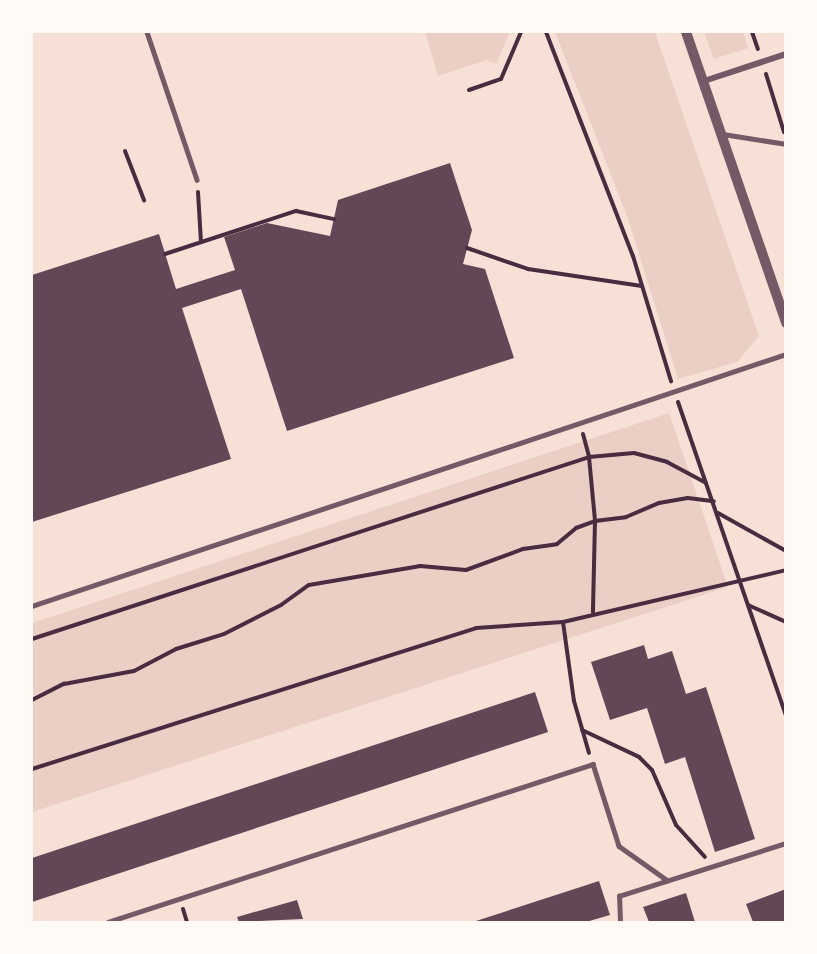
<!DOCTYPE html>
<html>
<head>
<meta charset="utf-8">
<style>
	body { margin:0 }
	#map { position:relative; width:817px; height:954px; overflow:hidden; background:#f7e1d7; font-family:"PT Sans",sans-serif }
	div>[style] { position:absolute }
	.green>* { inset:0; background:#ebcfc5 }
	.building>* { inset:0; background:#644757 }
	.path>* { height:4px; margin:-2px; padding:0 2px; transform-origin:2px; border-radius:2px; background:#4a2c40 }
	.service>* { height:4.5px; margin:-2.25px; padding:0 2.25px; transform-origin:2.25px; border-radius:2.25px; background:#755966 }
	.minor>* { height:6px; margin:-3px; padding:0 3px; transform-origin:3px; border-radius:3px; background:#755966 }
	.tertiary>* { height:10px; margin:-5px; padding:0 5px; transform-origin:5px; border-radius:5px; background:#755966 }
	span { translate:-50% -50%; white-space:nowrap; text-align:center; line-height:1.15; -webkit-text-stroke:6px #fffaf5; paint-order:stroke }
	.frame { position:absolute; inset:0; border:33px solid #fffaf5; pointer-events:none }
</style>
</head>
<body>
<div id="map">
	<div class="green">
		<i style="clip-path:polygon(425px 32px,510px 32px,496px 64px,487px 60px,438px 76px)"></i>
		<i style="clip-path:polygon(555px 32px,655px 32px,759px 336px,737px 362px,678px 379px,627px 216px)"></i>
		<i style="clip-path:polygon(704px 32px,743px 32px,748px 48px,714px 59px)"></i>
		<i style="clip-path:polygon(669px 413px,728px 587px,32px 812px,32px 623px)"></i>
	</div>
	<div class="building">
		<i style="clip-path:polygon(450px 163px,472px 230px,463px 264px,485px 269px,514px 358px,287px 431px,241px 289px,182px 308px,231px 459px,32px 522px,32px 275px,159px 234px,176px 289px,235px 270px,224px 237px,267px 223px,330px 236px,338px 200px)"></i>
		<i style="clip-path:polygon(644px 645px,648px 659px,672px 651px,686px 694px,706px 687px,755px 839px,715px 852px,685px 757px,665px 764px,647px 708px,610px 720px,591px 662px)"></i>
		<i style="clip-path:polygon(535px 692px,548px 732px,32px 902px,32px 858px)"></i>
		<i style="clip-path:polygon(599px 881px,610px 915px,586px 922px,473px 922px)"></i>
		<i style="clip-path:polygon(786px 889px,786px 922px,753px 922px,746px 904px)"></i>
		<i style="clip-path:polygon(686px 893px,695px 922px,649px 922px,643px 907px)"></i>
		<i style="clip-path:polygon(297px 900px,303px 919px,239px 922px,237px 917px)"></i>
	</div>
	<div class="path">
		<i style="left:546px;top:32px;width:240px;rotate:68.8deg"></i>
		<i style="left:633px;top:256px;width:131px;rotate:73.1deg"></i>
		<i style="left:752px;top:32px;width:18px;rotate:71deg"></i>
		<i style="left:766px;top:74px;width:61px;rotate:72.8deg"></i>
		<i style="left:469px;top:90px;width:34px;rotate:-19deg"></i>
		<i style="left:501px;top:79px;width:51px;rotate:-66.9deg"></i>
		<i style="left:125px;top:151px;width:53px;rotate:68.8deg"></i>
		<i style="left:198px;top:192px;width:50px;rotate:86.6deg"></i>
		<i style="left:467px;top:248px;width:65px;rotate:19deg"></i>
		<i style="left:528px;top:269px;width:115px;rotate:8.5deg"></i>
		<i style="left:165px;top:254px;width:138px;rotate:-18.2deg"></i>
		<i style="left:296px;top:211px;width:39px;rotate:12deg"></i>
		<i style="left:678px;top:402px;width:331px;rotate:71deg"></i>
		<i style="left:583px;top:434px;width:24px;rotate:75deg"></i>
		<i style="left:589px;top:457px;width:64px;rotate:84.6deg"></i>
		<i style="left:595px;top:521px;width:91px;rotate:91.3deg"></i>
		<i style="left:718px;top:513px;width:78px;rotate:29.2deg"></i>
		<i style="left:748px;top:605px;width:42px;rotate:24.1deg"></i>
		<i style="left:563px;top:622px;width:80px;rotate:82.1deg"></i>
		<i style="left:574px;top:701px;width:54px;rotate:73.9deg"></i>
		<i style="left:32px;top:639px;width:586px;rotate:-18.09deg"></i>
		<i style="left:589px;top:457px;width:45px;rotate:-5.1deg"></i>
		<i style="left:634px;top:453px;width:34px;rotate:15deg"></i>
		<i style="left:667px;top:462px;width:44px;rotate:28.3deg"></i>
		<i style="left:32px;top:700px;width:36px;rotate:-27deg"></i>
		<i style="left:64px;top:684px;width:71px;rotate:-10.5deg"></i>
		<i style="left:134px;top:671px;width:47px;rotate:-27.6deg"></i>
		<i style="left:176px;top:649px;width:50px;rotate:-17.4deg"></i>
		<i style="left:224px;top:634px;width:64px;rotate:-27deg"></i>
		<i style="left:281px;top:605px;width:34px;rotate:-36deg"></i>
		<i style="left:309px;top:585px;width:113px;rotate:-9.7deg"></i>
		<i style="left:420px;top:566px;width:46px;rotate:5deg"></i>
		<i style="left:466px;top:570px;width:61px;rotate:-20.2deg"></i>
		<i style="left:523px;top:549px;width:34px;rotate:-8deg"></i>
		<i style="left:557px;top:544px;width:25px;rotate:-40deg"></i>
		<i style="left:576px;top:528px;width:20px;rotate:-20deg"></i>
		<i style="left:595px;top:521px;width:31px;rotate:-7deg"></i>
		<i style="left:626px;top:517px;width:36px;rotate:-23deg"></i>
		<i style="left:659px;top:503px;width:29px;rotate:-10deg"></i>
		<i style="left:688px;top:498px;width:26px;rotate:7deg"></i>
		<i style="left:582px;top:730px;width:63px;rotate:25.3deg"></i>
		<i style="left:639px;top:757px;width:18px;rotate:45deg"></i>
		<i style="left:652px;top:770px;width:60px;rotate:66.4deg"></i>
		<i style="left:676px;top:825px;width:43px;rotate:47.8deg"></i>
		<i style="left:32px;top:769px;width:466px;rotate:-17.6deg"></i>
		<i style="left:476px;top:628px;width:87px;rotate:-3.9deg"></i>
		<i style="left:563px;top:622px;width:229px;rotate:-13.1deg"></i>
		<i style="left:183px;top:909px;width:14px;rotate:73deg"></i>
	</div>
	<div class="service">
		<i style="left:147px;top:32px;width:156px;rotate:71.3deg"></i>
		<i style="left:723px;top:134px;width:64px;rotate:9deg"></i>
		<i style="left:32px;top:606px;width:795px;rotate:-18.48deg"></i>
		<i style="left:108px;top:922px;width:510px;rotate:-18.04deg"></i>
		<i style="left:593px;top:764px;width:86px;rotate:72.4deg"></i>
		<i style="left:619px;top:846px;width:59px;rotate:35.3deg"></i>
		<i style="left:620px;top:922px;width:26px;rotate:-92deg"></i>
		<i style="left:619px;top:896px;width:175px;rotate:-17.6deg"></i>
	</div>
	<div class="minor">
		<i style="left:704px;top:81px;width:86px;rotate:-18.2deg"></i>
	</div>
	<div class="tertiary">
		<i style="left:686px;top:32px;width:308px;rotate:71deg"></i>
	</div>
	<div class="frame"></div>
</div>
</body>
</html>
